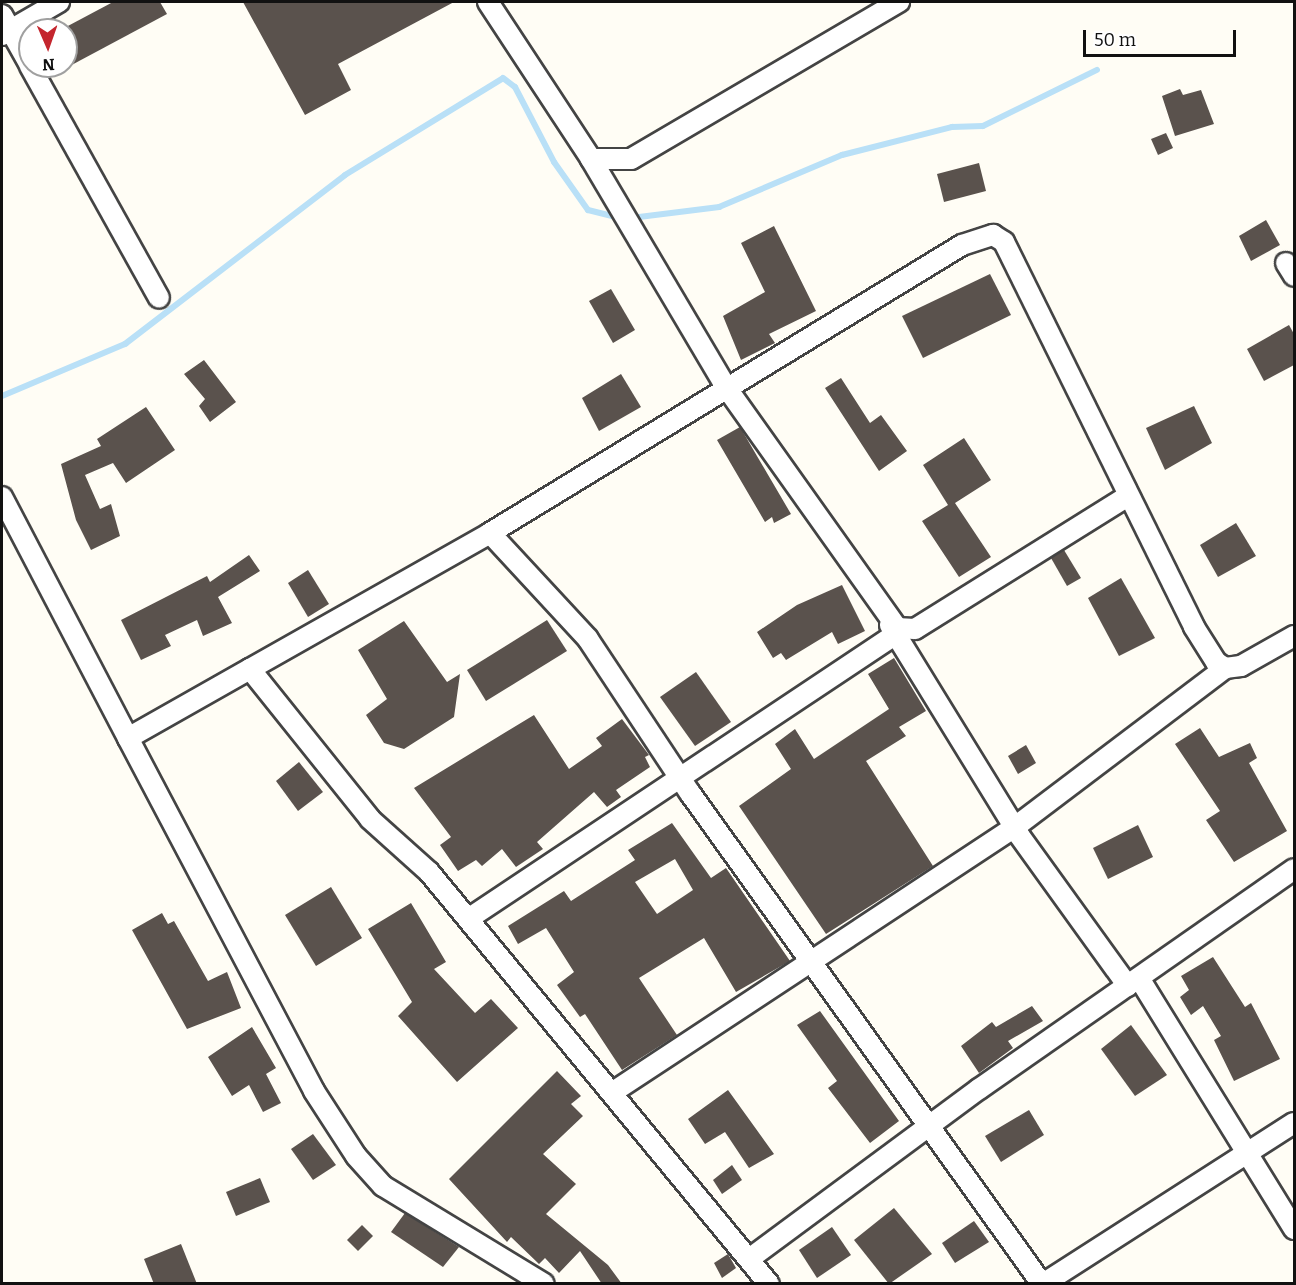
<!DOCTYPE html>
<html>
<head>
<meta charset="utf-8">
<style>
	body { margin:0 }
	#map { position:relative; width:1296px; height:1285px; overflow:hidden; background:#fffdf5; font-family:Bitter,serif }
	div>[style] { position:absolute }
	.stream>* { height:6px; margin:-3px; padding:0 3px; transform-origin:3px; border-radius:3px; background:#b9e0f7 }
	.building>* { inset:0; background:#5a524d }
	.roads { filter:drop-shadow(2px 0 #444) drop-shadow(-2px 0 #444) drop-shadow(0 2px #444) drop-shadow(0 -2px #444) }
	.minor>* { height:20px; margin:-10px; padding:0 10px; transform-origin:10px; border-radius:10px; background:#fff }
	span { translate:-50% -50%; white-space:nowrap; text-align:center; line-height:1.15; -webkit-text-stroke:6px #fff; paint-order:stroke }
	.frame { position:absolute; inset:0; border:3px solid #111; pointer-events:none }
	.north { position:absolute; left:18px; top:18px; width:60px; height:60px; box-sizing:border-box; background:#fff; border:2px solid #a0a0a0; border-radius:50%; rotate:178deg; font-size:16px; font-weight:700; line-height:24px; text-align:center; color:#111 }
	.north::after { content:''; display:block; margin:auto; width:21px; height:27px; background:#c4262e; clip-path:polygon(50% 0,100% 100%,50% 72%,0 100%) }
	.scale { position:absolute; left:1083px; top:30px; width:153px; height:27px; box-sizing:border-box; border:3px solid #111; border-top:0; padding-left:8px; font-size:18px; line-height:21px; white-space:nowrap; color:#111; -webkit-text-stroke:4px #fff; paint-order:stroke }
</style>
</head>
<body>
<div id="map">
	<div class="stream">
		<i style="left:631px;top:218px;width:89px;rotate:-7.1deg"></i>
		<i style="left:719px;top:207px;width:134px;rotate:-22.9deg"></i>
		<i style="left:842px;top:155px;width:114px;rotate:-14.3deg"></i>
		<i style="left:952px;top:127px;width:31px;rotate:-2deg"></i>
		<i style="left:983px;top:126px;width:127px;rotate:-26.2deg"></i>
		<i style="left:2px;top:396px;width:134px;rotate:-22.9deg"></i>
		<i style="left:125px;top:344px;width:277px;rotate:-37.5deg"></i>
		<i style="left:345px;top:175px;width:185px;rotate:-31.5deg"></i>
		<i style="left:503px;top:78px;width:15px;rotate:37deg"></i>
		<i style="left:515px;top:87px;width:85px;rotate:62.5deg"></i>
		<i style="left:554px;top:162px;width:59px;rotate:54.7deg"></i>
		<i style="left:588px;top:210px;width:34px;rotate:14deg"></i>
	</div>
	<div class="building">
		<i style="clip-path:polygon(113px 2px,160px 2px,167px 14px,66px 68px,66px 27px)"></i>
		<i style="clip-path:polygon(243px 2px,454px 2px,338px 64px,351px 90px,305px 115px)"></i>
		<i style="clip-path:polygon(1180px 89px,1183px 95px,1201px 90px,1214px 124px,1175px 136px,1162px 96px)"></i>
		<i style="clip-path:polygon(1166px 133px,1173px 148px,1158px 155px,1151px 139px)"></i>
		<i style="clip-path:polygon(979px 163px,986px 191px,944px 202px,937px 174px)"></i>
		<i style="clip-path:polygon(1266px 220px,1280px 245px,1251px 261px,1239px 236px)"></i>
		<i style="clip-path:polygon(774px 226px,816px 311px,769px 334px,775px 343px,741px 360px,723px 316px,765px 292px,741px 243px)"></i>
		<i style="clip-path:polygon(990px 274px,1011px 315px,923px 358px,902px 316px)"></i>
		<i style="clip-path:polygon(611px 289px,635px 330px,613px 343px,589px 301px)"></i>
		<i style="clip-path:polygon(1289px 325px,1294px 334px,1294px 365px,1264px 381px,1247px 349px)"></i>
		<i style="clip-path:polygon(204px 360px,236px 402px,210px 422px,199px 406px,205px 399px,184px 374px)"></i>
		<i style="clip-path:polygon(621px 374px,641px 407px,599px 431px,582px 398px)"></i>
		<i style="clip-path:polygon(841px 378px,870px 423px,881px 415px,907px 451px,879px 471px,825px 388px)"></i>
		<i style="clip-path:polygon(1194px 406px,1212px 443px,1165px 470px,1146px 428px)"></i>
		<i style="clip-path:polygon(146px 407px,175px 450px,126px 483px,113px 463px,85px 475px,100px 509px,111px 504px,120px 536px,91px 550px,76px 520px,61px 464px,101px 446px,97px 439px)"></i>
		<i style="clip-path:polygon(740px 427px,791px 514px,774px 523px,772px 517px,765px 522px,717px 440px)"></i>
		<i style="clip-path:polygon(964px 438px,991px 480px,955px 503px,991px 557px,959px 577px,922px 521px,948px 505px,923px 465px)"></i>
		<i style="clip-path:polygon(1236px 523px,1256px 556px,1218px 577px,1200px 545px)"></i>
		<i style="clip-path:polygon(1064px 550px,1081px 578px,1067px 586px,1051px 558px)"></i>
		<i style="clip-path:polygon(249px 555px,260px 571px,218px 597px,232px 623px,203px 636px,197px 620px,165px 635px,171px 646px,141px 660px,121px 620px,207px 576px,210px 582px)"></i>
		<i style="clip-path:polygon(308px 570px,329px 604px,308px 617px,288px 583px)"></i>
		<i style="clip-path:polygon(1121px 578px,1155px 638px,1119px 656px,1088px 598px)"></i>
		<i style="clip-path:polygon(842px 585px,865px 631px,838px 644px,832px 632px,786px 660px,781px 653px,773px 658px,757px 632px,797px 605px)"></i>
		<i style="clip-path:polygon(547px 620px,567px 651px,486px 701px,467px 670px)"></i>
		<i style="clip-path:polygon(404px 621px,447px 682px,460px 674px,454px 717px,404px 749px,384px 743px,366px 715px,387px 699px,358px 650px)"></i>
		<i style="clip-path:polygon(894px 658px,926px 711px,899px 727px,906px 736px,866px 761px,933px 866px,826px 934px,739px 806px,791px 769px,775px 744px,795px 729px,814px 759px,889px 709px,868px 674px)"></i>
		<i style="clip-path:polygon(696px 672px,731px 722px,695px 746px,660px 697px)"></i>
		<i style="clip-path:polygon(534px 715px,569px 769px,602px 746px,596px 738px,622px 719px,649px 755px,645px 757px,650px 767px,616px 790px,621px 797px,607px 807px,594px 792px,537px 842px,543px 849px,516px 867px,502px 849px,482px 866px,476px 860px,458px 871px,440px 845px,451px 837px,414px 788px)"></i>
		<i style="clip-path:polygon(1200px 728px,1219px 757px,1250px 743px,1257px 758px,1249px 763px,1287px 831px,1234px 862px,1206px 820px,1220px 811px,1175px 744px)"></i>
		<i style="clip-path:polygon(1026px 745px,1036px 763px,1018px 774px,1008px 756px)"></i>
		<i style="clip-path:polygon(299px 762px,323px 792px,298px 811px,276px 781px)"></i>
		<i style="clip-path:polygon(evenodd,672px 823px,711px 878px,726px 868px,790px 961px,736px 992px,704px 938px,639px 978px,677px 1035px,622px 1070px,585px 1014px,580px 1017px,557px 985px,574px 972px,546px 928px,518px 944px,508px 926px,564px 891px,571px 901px,635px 860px,628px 850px,672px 823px,675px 859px,693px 890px,657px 914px,635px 882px,675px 859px)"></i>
		<i style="clip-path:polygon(1138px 825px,1153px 857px,1108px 879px,1093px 848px)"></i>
		<i style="clip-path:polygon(331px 887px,362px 938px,316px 966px,285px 915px)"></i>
		<i style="clip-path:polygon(411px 903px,446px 962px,434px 969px,475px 1013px,491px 999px,518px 1028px,457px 1082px,398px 1016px,412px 1002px,368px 929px)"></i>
		<i style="clip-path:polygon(162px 913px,168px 924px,174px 921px,208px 981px,227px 972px,241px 1008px,187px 1029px,132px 930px)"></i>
		<i style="clip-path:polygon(1213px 957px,1245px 1007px,1251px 1003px,1280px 1059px,1234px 1081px,1214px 1040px,1221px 1036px,1203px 1006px,1191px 1015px,1180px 997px,1189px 990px,1181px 976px)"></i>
		<i style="clip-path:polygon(1032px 1006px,1043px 1021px,1008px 1041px,1013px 1048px,979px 1073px,961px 1046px,992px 1022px,996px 1027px)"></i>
		<i style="clip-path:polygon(820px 1011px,899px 1121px,870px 1143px,828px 1088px,837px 1081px,797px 1025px)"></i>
		<i style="clip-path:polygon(1131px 1025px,1167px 1075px,1135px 1096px,1101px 1049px)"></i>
		<i style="clip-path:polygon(252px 1027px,276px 1068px,266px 1074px,281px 1103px,263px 1112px,249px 1085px,232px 1096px,208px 1057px)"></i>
		<i style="clip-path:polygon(557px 1071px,581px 1096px,571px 1104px,583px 1116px,543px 1154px,576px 1184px,546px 1214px,608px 1265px,622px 1284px,602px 1284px,580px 1251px,559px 1273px,545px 1258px,539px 1264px,511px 1237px,507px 1242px,449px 1179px)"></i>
		<i style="clip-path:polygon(728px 1090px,774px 1154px,749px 1168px,725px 1132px,705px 1144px,688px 1119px)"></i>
		<i style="clip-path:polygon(1029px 1110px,1044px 1135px,1001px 1162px,985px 1136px)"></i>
		<i style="clip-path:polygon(313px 1134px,336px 1165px,313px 1180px,291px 1149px)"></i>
		<i style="clip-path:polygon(732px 1165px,742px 1180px,722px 1194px,713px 1180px)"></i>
		<i style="clip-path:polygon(260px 1178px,270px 1202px,236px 1216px,226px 1192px)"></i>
		<i style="clip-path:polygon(894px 1208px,932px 1254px,889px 1284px,854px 1240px)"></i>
		<i style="clip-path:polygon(405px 1213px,459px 1247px,443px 1267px,391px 1232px)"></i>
		<i style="clip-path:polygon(974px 1221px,989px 1242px,955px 1263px,942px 1243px)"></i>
		<i style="clip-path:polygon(362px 1225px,373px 1236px,358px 1251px,347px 1240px)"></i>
		<i style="clip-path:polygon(832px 1227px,851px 1255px,817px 1278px,799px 1250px)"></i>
		<i style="clip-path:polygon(181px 1244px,197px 1284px,154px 1284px,144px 1259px)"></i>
		<i style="clip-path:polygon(728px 1254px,736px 1268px,722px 1278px,714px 1263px)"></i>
	</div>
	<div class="roads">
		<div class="minor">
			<i style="left:488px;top:2px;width:188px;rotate:56.7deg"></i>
			<i style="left:591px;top:159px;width:40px"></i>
			<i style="left:631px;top:159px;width:311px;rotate:-30.4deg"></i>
			<i style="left:2px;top:15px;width:57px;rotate:60.8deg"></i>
			<i style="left:2px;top:35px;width:66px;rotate:-30.1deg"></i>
			<i style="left:30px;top:66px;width:265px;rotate:60.9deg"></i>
			<i style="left:591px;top:159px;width:265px;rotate:59.4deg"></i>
			<i style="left:726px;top:387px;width:296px;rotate:54.6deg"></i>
			<i style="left:897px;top:628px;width:18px;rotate:3deg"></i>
			<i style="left:915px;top:629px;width:251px;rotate:-32deg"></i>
			<i style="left:1286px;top:263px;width:15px;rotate:58deg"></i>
			<i style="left:2px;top:497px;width:272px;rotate:62.4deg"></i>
			<i style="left:128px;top:738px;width:140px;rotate:-29.5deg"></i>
			<i style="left:250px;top:669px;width:192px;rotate:51.3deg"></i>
			<i style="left:370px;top:819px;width:79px;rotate:41.9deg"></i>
			<i style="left:429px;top:872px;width:534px;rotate:50.47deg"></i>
			<i style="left:490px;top:533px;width:144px;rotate:47.2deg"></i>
			<i style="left:588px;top:639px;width:185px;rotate:56.5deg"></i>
			<i style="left:690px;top:793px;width:604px;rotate:54.36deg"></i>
			<i style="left:890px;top:625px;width:246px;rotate:58.4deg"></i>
			<i style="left:1019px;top:835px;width:186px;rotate:54.2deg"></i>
			<i style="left:250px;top:669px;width:276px;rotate:-29.5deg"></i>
			<i style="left:490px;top:533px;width:553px;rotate:-31.39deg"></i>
			<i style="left:962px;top:245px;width:33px;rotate:-18deg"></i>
			<i style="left:993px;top:235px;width:13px;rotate:32deg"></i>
			<i style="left:1004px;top:242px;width:429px;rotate:63.7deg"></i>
			<i style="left:1194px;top:627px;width:41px;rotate:57.8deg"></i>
			<i style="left:1216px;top:662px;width:11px;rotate:34deg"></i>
			<i style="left:1225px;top:668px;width:16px;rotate:-7deg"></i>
			<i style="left:1241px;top:666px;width:61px;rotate:-29.5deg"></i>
			<i style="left:128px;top:738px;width:399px;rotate:62.2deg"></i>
			<i style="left:314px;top:1091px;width:77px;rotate:57.1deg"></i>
			<i style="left:356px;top:1156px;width:40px;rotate:48deg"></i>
			<i style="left:383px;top:1186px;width:188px;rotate:31.3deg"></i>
			<i style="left:468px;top:919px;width:514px;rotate:-33.66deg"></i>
			<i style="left:1139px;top:978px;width:295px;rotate:58.3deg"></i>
			<i style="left:613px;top:1092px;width:486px;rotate:-33.4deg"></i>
			<i style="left:1019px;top:824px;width:258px;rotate:-37.1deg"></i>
			<i style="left:749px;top:1259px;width:286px;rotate:-36.5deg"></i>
			<i style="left:979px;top:1089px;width:384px;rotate:-34.9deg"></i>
			<i style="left:1043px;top:1284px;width:298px;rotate:-32.7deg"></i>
		</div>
	</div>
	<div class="frame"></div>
	<div class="north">N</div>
	<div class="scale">50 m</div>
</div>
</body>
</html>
